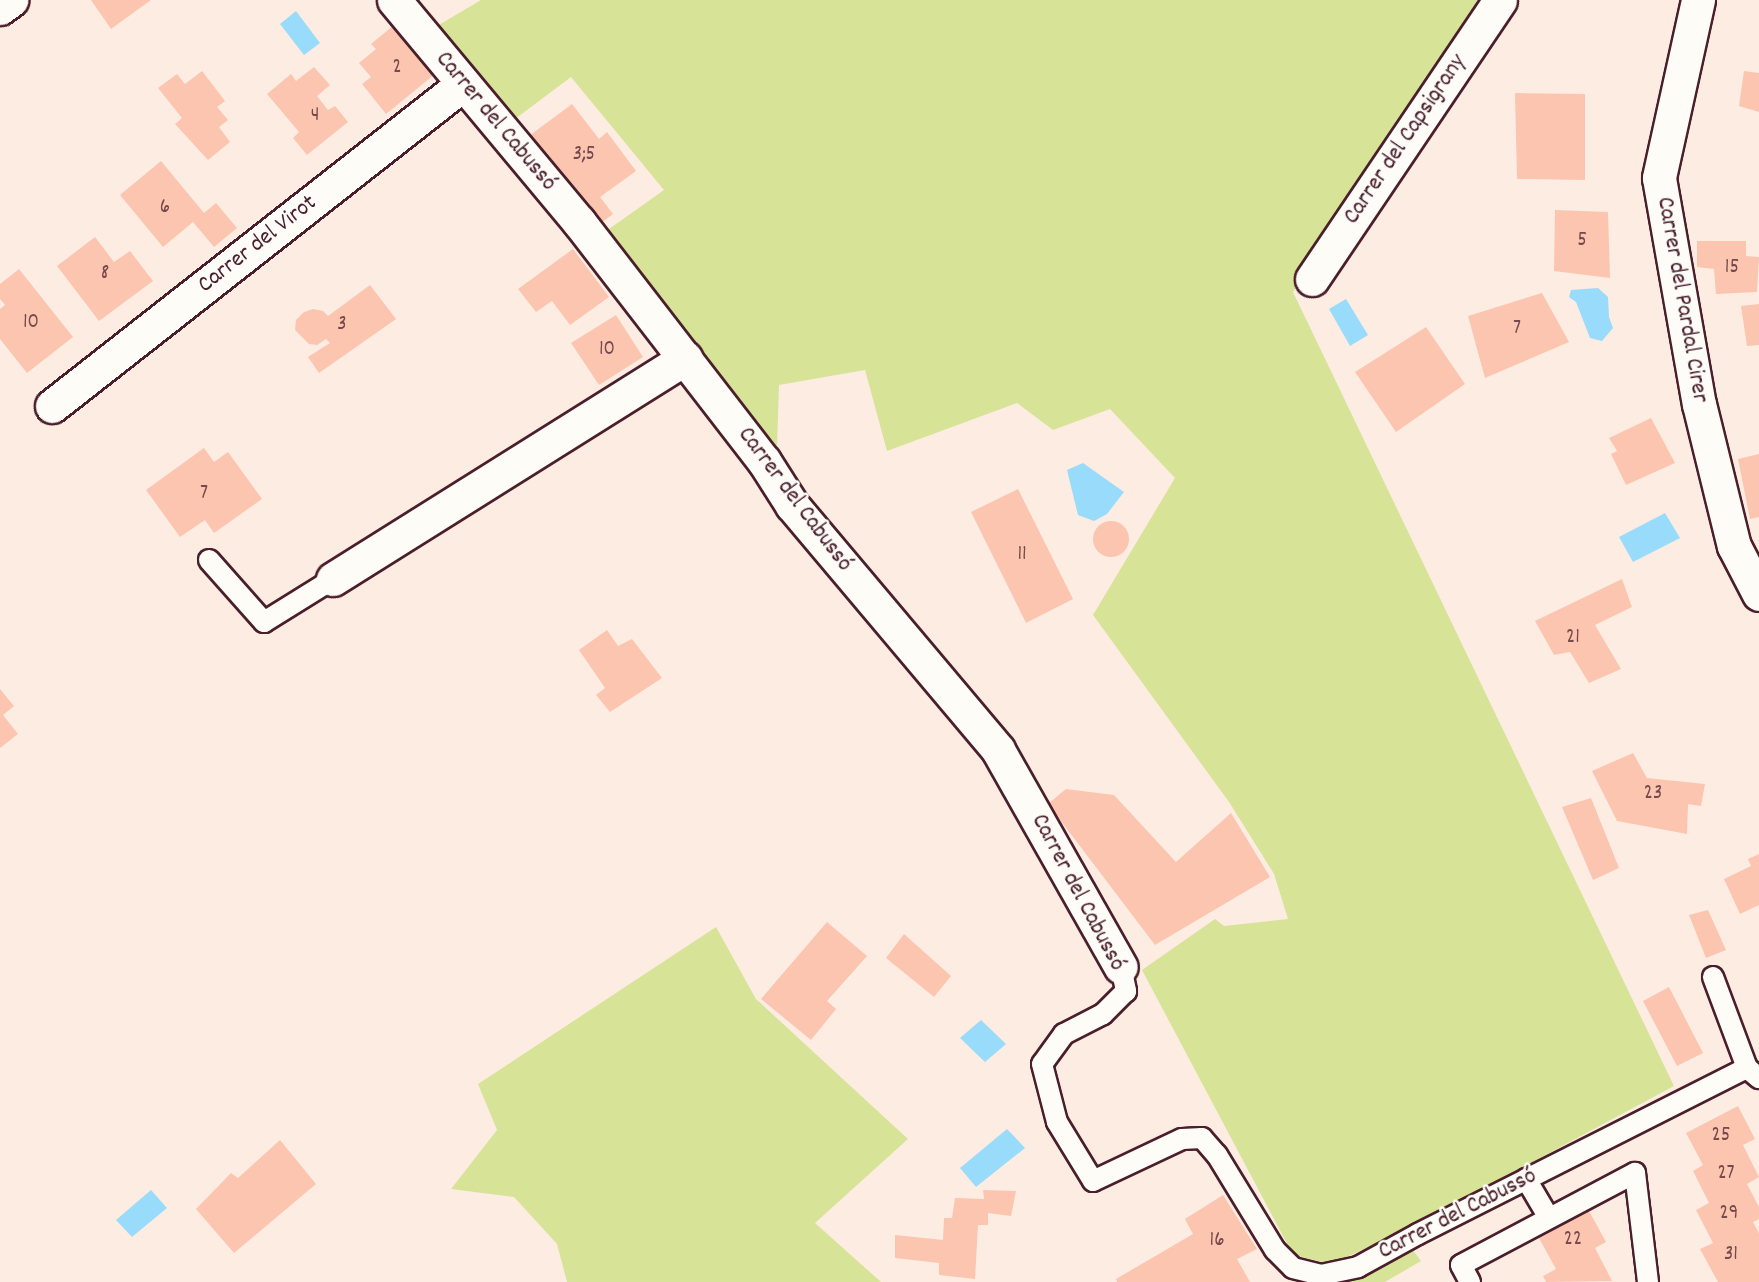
<!DOCTYPE html>
<html>
<head>
<meta charset="utf-8">
<style>
	body { margin:0 }
	#map { position:relative; width:1759px; height:1282px; overflow:hidden; background:#fdece2; font-family:Dekko,sans-serif }
	div>[style] { position:absolute }
	.green>* { inset:0; background:#d7e497 }
	.water>* { inset:0; background:#99dbfb }
	.building>* { inset:0; background:#fcc5b0 }
	.round { border-radius:50% }
	.roads { filter:drop-shadow(2px 0 #4a1f2b) drop-shadow(-2px 0 #4a1f2b) drop-shadow(0 2px #4a1f2b) drop-shadow(0 -2px #4a1f2b) }
	.lane>* { height:20px; margin:-10px; padding:0 10px; transform-origin:10px; border-radius:10px; background:#fdfcf7 }
	.street>* { height:33px; margin:-16.5px; padding:0 16.5px; transform-origin:16.5px; border-radius:16.5px; background:#fdfcf7 }
	span { translate:-50% -50%; white-space:nowrap; text-align:center; line-height:1.15; -webkit-text-stroke:5px #fdfcf7; paint-order:stroke }
	.number-label { font-size:21px; color:#76484c }
	.number-label span { -webkit-text-stroke-width:0 }
	.street-label { font-size:24px; color:#4a1f2b }
</style>
</head>
<body>
<div id="map">
	<div class="green">
		<i style="clip-path:polygon(481px 0,1483px 0,1293px 292px,1674px 1086px,1400px 1233px,1331px 1264px,1293px 1255px,1142px 970px,1215px 919px,1224px 926px,1288px 919px,1274px 874px,1229px 802px,1093px 615px,1175px 478px,1110px 409px,1053px 430px,1017px 403px,887px 451px,865px 370px,779px 385px,777px 448px,766px 448px,602px 234px,664px 190px,571px 77px,511px 122px,437px 26px)"></i>
		<i style="clip-path:polygon(716px 927px,756px 999px,908px 1139px,815px 1223px,881px 1282px,567px 1282px,557px 1244px,514px 1197px,451px 1189px,497px 1130px,478px 1084px)"></i>
		<i style="clip-path:polygon(1410px 1246px,1421px 1261px,1385px 1282px,1327px 1282px)"></i>
	</div>
	<div class="water">
		<i style="clip-path:polygon(296px 11px,320px 43px,304px 55px,280px 24px)"></i>
		<i style="clip-path:polygon(1598px 288px,1608px 297px,1609px 317px,1613px 328px,1602px 341px,1590px 338px,1576px 302px,1569px 297px,1571px 290px)"></i>
		<i style="clip-path:polygon(1346px 299px,1368px 335px,1350px 346px,1329px 309px)"></i>
		<i style="clip-path:polygon(1083px 463px,1124px 492px,1107px 514px,1094px 521px,1078px 515px,1067px 470px)"></i>
		<i style="clip-path:polygon(1665px 513px,1680px 538px,1633px 562px,1619px 537px)"></i>
		<i style="clip-path:polygon(981px 1020px,1006px 1044px,985px 1062px,960px 1038px)"></i>
		<i style="clip-path:polygon(1007px 1129px,1025px 1148px,976px 1187px,960px 1168px)"></i>
		<i style="clip-path:polygon(151px 1190px,167px 1208px,132px 1237px,116px 1220px)"></i>
	</div>
	<div class="building">
		<i style="clip-path:polygon(91px 0,151px 0,111px 29px)"></i>
		<i style="clip-path:polygon(394px 25px,435px 74px,386px 114px,362px 84px,371px 77px,359px 63px,376px 49px,371px 44px)"></i>
		<i style="clip-path:polygon(314px 67px,330px 85px,317px 96px,328px 110px,335px 106px,348px 122px,307px 155px,293px 138px,299px 132px,267px 94px,291px 74px,296px 81px)"></i>
		<i style="clip-path:polygon(202px 71px,225px 101px,217px 107px,228px 120px,219px 127px,230px 142px,208px 160px,175px 124px,182px 118px,158px 88px,177px 74px,185px 84px)"></i>
		<i style="clip-path:polygon(1744px 71px,1759px 73px,1759px 112px,1739px 106px)"></i>
		<i style="clip-path:polygon(1515px 93px,1585px 94px,1585px 180px,1517px 179px)"></i>
		<i style="clip-path:polygon(572px 104px,599px 139px,607px 132px,636px 171px,600px 197px,613px 214px,597px 226px,529px 136px)"></i>
		<i style="clip-path:polygon(161px 161px,204px 213px,216px 203px,237px 228px,214px 247px,193px 222px,163px 247px,120px 195px)"></i>
		<i style="clip-path:polygon(1555px 210px,1608px 212px,1610px 278px,1554px 271px)"></i>
		<i style="clip-path:polygon(95px 237px,114px 262px,130px 251px,153px 281px,99px 321px,57px 266px)"></i>
		<i style="clip-path:polygon(1697px 241px,1746px 241px,1746px 256px,1759px 257px,1757px 292px,1716px 294px,1714px 269px,1697px 267px)"></i>
		<i style="clip-path:polygon(573px 249px,609px 297px,570px 325px,552px 301px,536px 312px,518px 289px)"></i>
		<i style="clip-path:polygon(19px 269px,73px 337px,27px 373px,0 339px,0 309px,5px 305px,0 299px,0 284px)"></i>
		<i style="clip-path:polygon(370px 285px,396px 319px,319px 373px,308px 357px,330px 343px,326px 339px,317px 345px,309px 344px,295px 330px,296px 320px,304px 312px,313px 309px,323px 311px,328px 316px)"></i>
		<i style="clip-path:polygon(1542px 293px,1569px 342px,1485px 378px,1468px 316px)"></i>
		<i style="clip-path:polygon(1759px 304px,1759px 345px,1747px 346px,1741px 306px)"></i>
		<i style="clip-path:polygon(616px 315px,643px 357px,599px 385px,571px 343px)"></i>
		<i style="clip-path:polygon(1426px 327px,1465px 384px,1396px 432px,1355px 372px)"></i>
		<i style="clip-path:polygon(1651px 418px,1675px 463px,1626px 485px,1611px 454px,1617px 451px,1609px 438px)"></i>
		<i style="clip-path:polygon(204px 448px,214px 462px,228px 452px,262px 499px,214px 533px,205px 520px,180px 537px,146px 490px)"></i>
		<i style="clip-path:polygon(1759px 454px,1759px 517px,1750px 519px,1738px 459px)"></i>
		<i style="clip-path:polygon(1018px 489px,1073px 599px,1026px 623px,971px 512px)"></i>
		<i class="round" style="left:1093px;top:521px;width:36px;height:36px"></i>
		<i style="clip-path:polygon(1622px 579px,1632px 607px,1595px 625px,1621px 669px,1589px 683px,1570px 652px,1554px 655px,1535px 621px)"></i>
		<i style="clip-path:polygon(607px 630px,618px 646px,632px 639px,662px 678px,610px 712px,596px 695px,605px 688px,579px 650px)"></i>
		<i style="clip-path:polygon(0 689px,14px 706px,3px 715px,18px 734px,0 748px)"></i>
		<i style="clip-path:polygon(1633px 753px,1647px 778px,1705px 784px,1701px 806px,1688px 804px,1687px 834px,1617px 821px,1592px 771px)"></i>
		<i style="clip-path:polygon(1066px 789px,1114px 795px,1176px 862px,1231px 813px,1270px 877px,1155px 945px,1048px 804px)"></i>
		<i style="clip-path:polygon(1591px 798px,1619px 868px,1593px 880px,1562px 807px)"></i>
		<i style="clip-path:polygon(1759px 854px,1759px 905px,1740px 914px,1724px 879px,1751px 866px,1748px 859px)"></i>
		<i style="clip-path:polygon(1708px 910px,1726px 950px,1706px 958px,1689px 915px)"></i>
		<i style="clip-path:polygon(827px 922px,867px 956px,827px 1001px,836px 1009px,811px 1040px,761px 999px)"></i>
		<i style="clip-path:polygon(904px 934px,951px 976px,934px 997px,886px 958px)"></i>
		<i style="clip-path:polygon(1669px 987px,1703px 1053px,1677px 1066px,1643px 1001px)"></i>
		<i style="clip-path:polygon(1738px 1106px,1755px 1139px,1743px 1145px,1759px 1177px,1747px 1184px,1759px 1207px,1759px 1219px,1753px 1222px,1759px 1233px,1759px 1282px,1718px 1282px,1700px 1249px,1713px 1243px,1696px 1210px,1709px 1203px,1693px 1171px,1703px 1165px,1686px 1133px)"></i>
		<i style="clip-path:polygon(280px 1140px,316px 1184px,234px 1253px,196px 1209px,231px 1173px,238px 1178px)"></i>
		<i style="clip-path:polygon(983px 1190px,1016px 1191px,1011px 1216px,988px 1213px,988px 1225px,978px 1225px,975px 1279px,939px 1275px,939px 1263px,895px 1258px,895px 1235px,943px 1240px,944px 1218px,952px 1218px,955px 1198px,984px 1199px)"></i>
		<i style="clip-path:polygon(1223px 1195px,1257px 1249px,1237px 1259px,1250px 1282px,1117px 1282px,1116px 1279px,1193px 1234px,1185px 1219px)"></i>
		<i style="clip-path:polygon(1589px 1211px,1606px 1242px,1595px 1248px,1612px 1281px,1546px 1282px,1543px 1276px,1556px 1269px,1539px 1238px)"></i>
	</div>
	<div class="roads">
		<div class="lane">
			<i style="left:209px;top:560px;width:83px;rotate:48.4deg"></i>
			<i style="left:264px;top:622px;width:81px;rotate:-31.9deg"></i>
			<i style="left:1121px;top:967px;width:25px;rotate:78deg"></i>
			<i style="left:1126px;top:991px;width:33px;rotate:135deg"></i>
			<i style="left:1103px;top:1014px;width:44px;rotate:152.9deg"></i>
			<i style="left:1064px;top:1034px;width:37px;rotate:126deg"></i>
			<i style="left:1042px;top:1064px;width:60px;rotate:75.5deg"></i>
			<i style="left:1057px;top:1122px;width:69px;rotate:58.6deg"></i>
			<i style="left:1093px;top:1181px;width:98px;rotate:-25.3deg"></i>
			<i style="left:1182px;top:1139px;width:20px;rotate:-3deg"></i>
			<i style="left:1202px;top:1138px;width:23px;rotate:49deg"></i>
			<i style="left:1217px;top:1155px;width:111px;rotate:58.6deg"></i>
			<i style="left:1275px;top:1250px;width:25px;rotate:45deg"></i>
			<i style="left:1293px;top:1268px;width:29px;rotate:14deg"></i>
			<i style="left:1321px;top:1275px;width:38px;rotate:-12deg"></i>
			<i style="left:1358px;top:1267px;width:68px;rotate:-28.8deg"></i>
			<i style="left:1418px;top:1234px;width:369px;rotate:-26.8deg"></i>
			<i style="left:1713px;top:977px;width:97px;rotate:69.5deg"></i>
			<i style="left:1747px;top:1068px;width:16px;rotate:40deg"></i>
			<i style="left:1526px;top:1179px;width:45px;rotate:59.5deg"></i>
			<i style="left:1470px;top:1282px;width:19px;rotate:-118deg"></i>
			<i style="left:1461px;top:1265px;width:197px;rotate:-27.9deg"></i>
			<i style="left:1635px;top:1173px;width:110px;rotate:83.2deg"></i>
		</div>
		<div class="street">
			<i style="left:394px;top:0;width:289px;rotate:50.2deg"></i>
			<i style="left:579px;top:222px;width:302px;rotate:52.3deg"></i>
			<i style="left:764px;top:461px;width:52px;rotate:57.5deg"></i>
			<i style="left:792px;top:505px;width:320px;rotate:49.9deg"></i>
			<i style="left:998px;top:750px;width:249px;rotate:60.5deg"></i>
			<i style="left:1698px;top:0;width:182px;rotate:102.4deg"></i>
			<i style="left:1659px;top:178px;width:230px;rotate:80deg"></i>
			<i style="left:1699px;top:404px;width:146px;rotate:76.2deg"></i>
			<i style="left:1734px;top:546px;width:54px;rotate:62.5deg"></i>
			<i style="left:0;top:8px;width:14px;rotate:-36deg"></i>
			<i style="left:1312px;top:279px;width:336px;rotate:-56deg"></i>
			<i style="left:52px;top:406px;width:522px;rotate:-38.08deg"></i>
			<i style="left:333px;top:579px;width:416px;rotate:-32.1deg"></i>
		</div>
	</div>
	<div class="number-label">
		<span style="left:397px;top:68px">2</span>
		<span style="left:315px;top:116px">4</span>
		<span style="left:584px;top:155px">3;5</span>
		<span style="left:165px;top:208px">6</span>
		<span style="left:1582px;top:241px">5</span>
		<span style="left:1732px;top:268px">15</span>
		<span style="left:105px;top:274px">8</span>
		<span style="left:31px;top:323px">10</span>
		<span style="left:342px;top:325px">3</span>
		<span style="left:1517px;top:329px">7</span>
		<span style="left:607px;top:350px">10</span>
		<span style="left:204px;top:494px">7</span>
		<span style="left:1022px;top:555px">11</span>
		<span style="left:1573px;top:638px">21</span>
		<span style="left:1653px;top:794px">23</span>
		<span style="left:1721px;top:1136px">25</span>
		<span style="left:1726px;top:1174px">27</span>
		<span style="left:1729px;top:1214px">29</span>
		<span style="left:1573px;top:1240px">22</span>
		<span style="left:1217px;top:1241px">16</span>
		<span style="left:1731px;top:1255px">31</span>
	</div>
	<div class="street-label">
		<span style="left:495px;top:122px;rotate:50deg">Carrer del Cabussó</span>
		<span style="left:1406px;top:140px;rotate:-56deg">Carrer del Capsigrany</span>
		<span style="left:258px;top:245px;rotate:-38deg">Carrer del Virot</span>
		<span style="left:1681px;top:300px;rotate:80deg">Carrer del Pardal Cirer</span>
		<span style="left:794px;top:500px;rotate:53deg">Carrer del Cabussó</span>
		<span style="left:1077px;top:893px;rotate:62deg">Carrer del Cabussó</span>
		<span style="left:1458px;top:1215px;rotate:-27deg">Carrer del Cabussó</span>
	</div>
</div>
</body>
</html>
